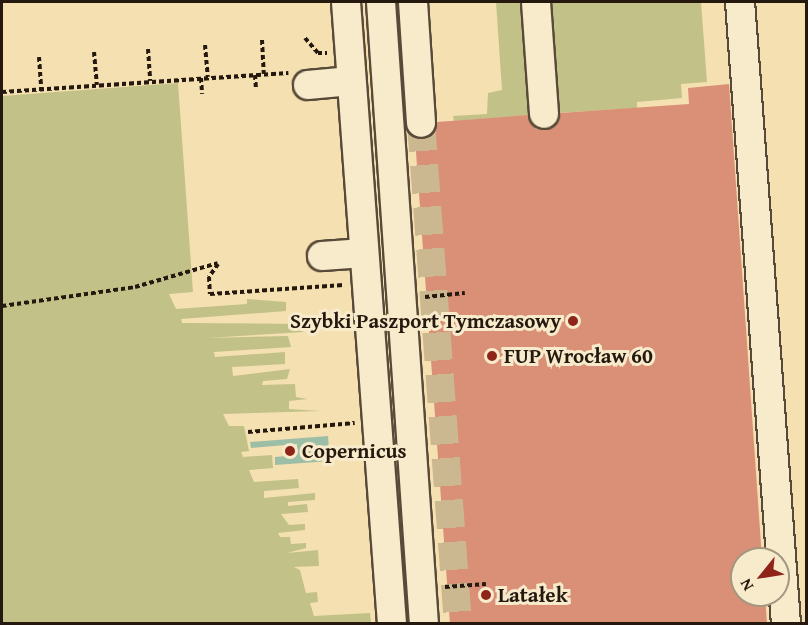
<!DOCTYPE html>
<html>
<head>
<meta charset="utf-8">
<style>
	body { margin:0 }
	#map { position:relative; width:808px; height:625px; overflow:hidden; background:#f5e0b1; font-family:"Gentium Book Plus",serif }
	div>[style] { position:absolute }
	.green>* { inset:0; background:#c2c187 }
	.water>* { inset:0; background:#9dbea6 }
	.building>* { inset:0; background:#da8f77 }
	.minor-tunnel>* { height:28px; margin-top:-14px; transform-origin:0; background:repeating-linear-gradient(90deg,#cbb891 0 28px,transparent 0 42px) }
	.path>* { height:4px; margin-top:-2px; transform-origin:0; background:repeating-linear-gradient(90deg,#24180f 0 4.5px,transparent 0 7.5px) }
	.roads { filter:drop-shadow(2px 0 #584a38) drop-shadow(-2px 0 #584a38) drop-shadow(0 2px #584a38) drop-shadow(0 -2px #584a38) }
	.minor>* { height:28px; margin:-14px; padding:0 14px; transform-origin:14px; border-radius:14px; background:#f8ebcc }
	.dots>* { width:16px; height:16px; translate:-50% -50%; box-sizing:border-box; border:3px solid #f8ebcc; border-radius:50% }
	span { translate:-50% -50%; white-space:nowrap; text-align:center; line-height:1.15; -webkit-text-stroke:6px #f8ebcc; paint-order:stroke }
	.poi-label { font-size:21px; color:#24180f; font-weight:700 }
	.right { translate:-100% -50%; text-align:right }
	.left { translate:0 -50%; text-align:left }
	.frame { position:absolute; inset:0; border:3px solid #24180f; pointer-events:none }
	.north { position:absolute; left:730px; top:547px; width:60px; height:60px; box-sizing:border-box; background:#f8ebcc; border:2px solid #a39780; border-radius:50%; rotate:240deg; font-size:16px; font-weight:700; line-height:24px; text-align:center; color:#24180f }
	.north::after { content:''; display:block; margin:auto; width:21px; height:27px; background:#8f2418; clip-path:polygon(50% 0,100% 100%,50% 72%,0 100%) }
</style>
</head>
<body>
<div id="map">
	<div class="green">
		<i style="clip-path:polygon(496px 2px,523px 2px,531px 115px,454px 121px,453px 116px,487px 114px,488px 93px,502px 90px)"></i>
		<i style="clip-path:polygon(549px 2px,701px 2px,707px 82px,681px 84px,682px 98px,637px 102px,637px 108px,557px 113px)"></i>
		<i style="clip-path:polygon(178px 83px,193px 292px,169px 294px,176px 309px,247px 304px,247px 299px,286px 302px,286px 311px,181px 319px,182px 323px,302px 324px,303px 332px,207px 338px,288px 336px,291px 347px,199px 353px,214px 352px,215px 357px,285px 352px,285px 364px,232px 367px,233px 376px,290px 369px,287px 379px,263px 381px,262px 385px,295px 384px,296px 397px,308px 399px,289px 401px,289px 409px,320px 411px,223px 414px,229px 426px,244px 426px,249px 451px,241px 452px,243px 457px,272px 455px,273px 468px,249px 470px,254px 482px,298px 479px,299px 488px,264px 491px,264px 498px,315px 493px,315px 500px,288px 502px,288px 506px,307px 504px,308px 512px,281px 514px,289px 525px,305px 524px,305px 530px,278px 533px,280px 537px,290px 537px,291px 544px,306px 543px,306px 548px,287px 553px,318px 550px,319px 566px,294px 567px,300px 570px,306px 593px,317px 592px,318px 602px,310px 603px,314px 616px,370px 613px,371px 623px,2px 623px,2px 96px)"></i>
	</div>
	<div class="water">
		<i style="clip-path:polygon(328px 436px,330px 461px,275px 465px,275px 457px,297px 455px,297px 444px,251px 448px,250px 442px)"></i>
	</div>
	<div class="building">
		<i style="clip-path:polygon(729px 84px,762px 559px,742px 559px,742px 595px,765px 595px,767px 624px,450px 624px,415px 138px,431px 136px,437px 122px,528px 115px,536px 129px,546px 130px,559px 122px,560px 113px,689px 104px,688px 88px)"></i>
	</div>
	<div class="minor-tunnel">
		<i style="left:421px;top:123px;width:502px;rotate:85.78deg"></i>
	</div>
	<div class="path">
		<i style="left:305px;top:38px;width:20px;rotate:49deg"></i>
		<i style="left:318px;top:53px;width:9px"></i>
		<i style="left:262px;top:40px;width:34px;rotate:87deg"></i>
		<i style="left:205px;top:45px;width:32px;rotate:85deg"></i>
		<i style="left:148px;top:49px;width:32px;rotate:86deg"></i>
		<i style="left:94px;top:52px;width:33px;rotate:85deg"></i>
		<i style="left:39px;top:57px;width:32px;rotate:86deg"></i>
		<i style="left:255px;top:75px;width:15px;rotate:86deg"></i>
		<i style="left:201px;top:78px;width:16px;rotate:86deg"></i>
		<i style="left:2px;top:92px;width:287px;rotate:-3.8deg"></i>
		<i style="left:218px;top:264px;width:16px;rotate:125deg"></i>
		<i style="left:209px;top:277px;width:17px;rotate:87deg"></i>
		<i style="left:210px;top:294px;width:134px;rotate:-3.8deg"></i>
		<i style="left:425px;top:297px;width:40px;rotate:-5.7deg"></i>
		<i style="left:2px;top:306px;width:134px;rotate:-8.1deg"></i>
		<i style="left:135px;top:287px;width:86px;rotate:-16.1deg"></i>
		<i style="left:248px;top:432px;width:107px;rotate:-4.8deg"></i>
		<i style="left:445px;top:587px;width:41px;rotate:-4.2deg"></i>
	</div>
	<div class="roads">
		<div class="minor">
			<i style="left:346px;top:2px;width:624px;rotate:85.77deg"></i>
			<i style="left:381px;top:2px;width:623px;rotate:86.05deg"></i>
			<i style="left:413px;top:2px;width:121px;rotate:86.2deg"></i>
			<i style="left:536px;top:2px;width:112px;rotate:85.9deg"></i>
			<i style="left:740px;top:2px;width:624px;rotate:85.77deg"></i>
			<i style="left:308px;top:85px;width:43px;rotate:-5.3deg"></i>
			<i style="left:322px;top:256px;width:42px;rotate:-4.1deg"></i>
		</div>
	</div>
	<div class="dots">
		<i style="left:573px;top:321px;background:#8f2418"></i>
		<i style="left:492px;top:356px;background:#8f2418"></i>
		<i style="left:290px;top:451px;background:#8f2418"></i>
		<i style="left:486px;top:595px;background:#8f2418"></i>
	</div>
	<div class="poi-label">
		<span class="right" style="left:561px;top:321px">Szybki Paszport Tymczasowy</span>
		<span class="left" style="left:504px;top:356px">FUP Wrocław 60</span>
		<span class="left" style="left:302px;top:451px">Copernicus</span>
		<span class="left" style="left:498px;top:595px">Latałek</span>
	</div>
	<div class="frame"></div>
	<div class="north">N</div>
</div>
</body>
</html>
